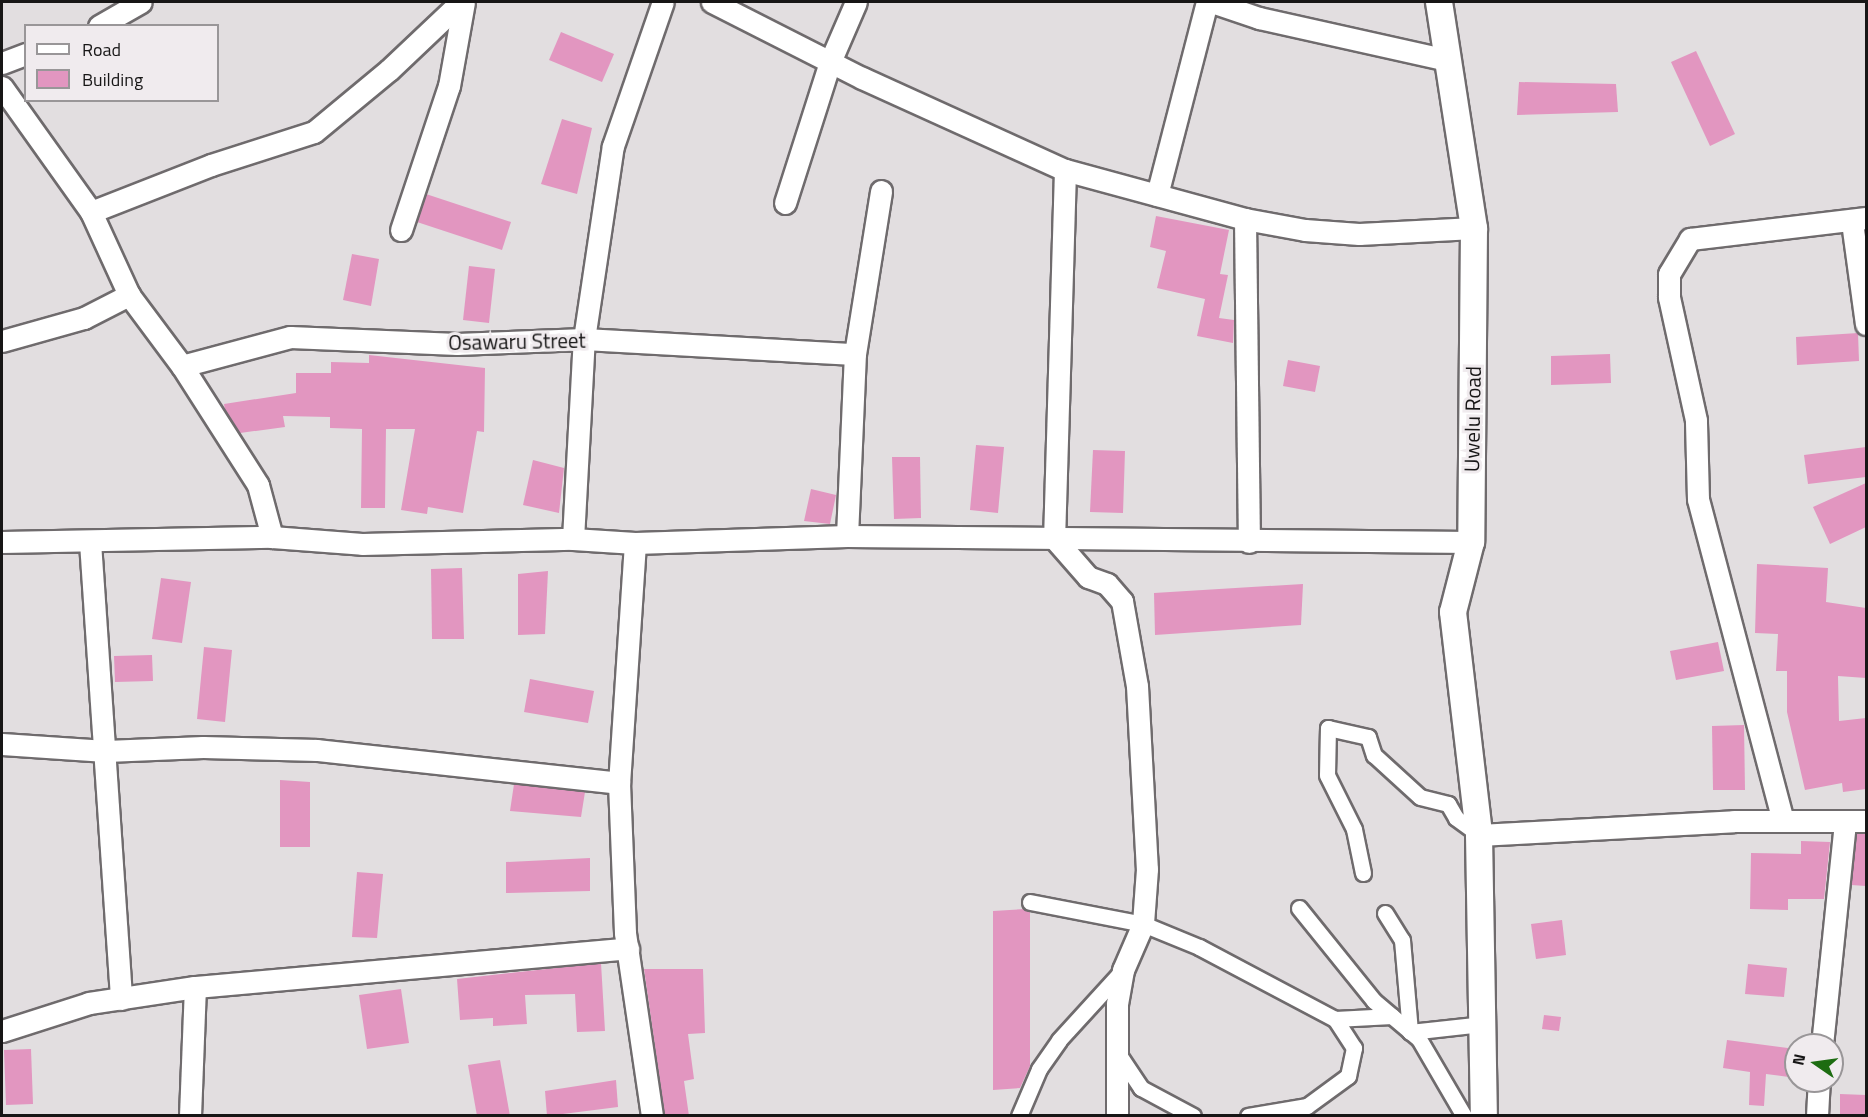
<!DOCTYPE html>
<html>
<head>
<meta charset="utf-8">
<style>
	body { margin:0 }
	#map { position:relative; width:1868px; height:1117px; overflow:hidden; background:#e2dee0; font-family:"Titillium Web",sans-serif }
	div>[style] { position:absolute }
	.building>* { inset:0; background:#e296c0 }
	.roads { filter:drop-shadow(2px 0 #6f6b6d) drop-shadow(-2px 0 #6f6b6d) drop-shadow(0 2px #6f6b6d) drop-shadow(0 -2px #6f6b6d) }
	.pedestrian>* { height:15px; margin:-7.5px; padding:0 7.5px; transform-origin:7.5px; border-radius:7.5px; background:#fff }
	.minor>* { height:21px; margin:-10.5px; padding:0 10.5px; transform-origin:10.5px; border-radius:10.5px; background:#fff }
	.tertiary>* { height:26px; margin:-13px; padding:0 13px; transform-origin:13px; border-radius:13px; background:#fff }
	span { translate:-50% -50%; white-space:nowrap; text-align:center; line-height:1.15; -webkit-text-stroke:6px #f0ebee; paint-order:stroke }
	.street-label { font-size:21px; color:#171616 }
	.frame { position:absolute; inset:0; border:3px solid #171616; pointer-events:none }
	.legend { position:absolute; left:24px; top:24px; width:195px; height:78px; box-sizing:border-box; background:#f0ebee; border:2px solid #999698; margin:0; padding:8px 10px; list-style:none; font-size:18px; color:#171616 }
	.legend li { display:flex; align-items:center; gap:12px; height:30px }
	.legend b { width:30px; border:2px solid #999698 }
	.north { position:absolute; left:1784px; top:1033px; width:60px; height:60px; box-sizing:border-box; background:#f0ebee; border:2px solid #999698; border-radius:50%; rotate:283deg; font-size:16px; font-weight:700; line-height:24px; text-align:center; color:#171616 }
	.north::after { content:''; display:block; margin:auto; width:21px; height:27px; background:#1d6c11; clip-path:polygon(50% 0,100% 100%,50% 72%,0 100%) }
</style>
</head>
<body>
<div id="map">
	<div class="building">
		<i style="clip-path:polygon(561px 32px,614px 54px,602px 82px,549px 60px)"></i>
		<i style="clip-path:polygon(1696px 51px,1735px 134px,1710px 146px,1671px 62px)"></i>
		<i style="clip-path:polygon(1519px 82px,1616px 84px,1618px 112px,1517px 115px)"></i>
		<i style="clip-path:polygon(562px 119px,592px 128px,577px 194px,541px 184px)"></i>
		<i style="clip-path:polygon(426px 194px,511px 222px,502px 250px,417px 222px)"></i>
		<i style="clip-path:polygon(1156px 216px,1229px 230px,1220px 274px,1228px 275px,1219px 318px,1234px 320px,1233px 343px,1197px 336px,1205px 299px,1157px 288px,1166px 251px,1150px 247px)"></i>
		<i style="clip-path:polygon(352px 254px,379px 259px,371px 306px,343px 300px)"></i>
		<i style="clip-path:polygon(469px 266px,495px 269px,489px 323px,463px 320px)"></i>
		<i style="clip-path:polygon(1858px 333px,1859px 361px,1797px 365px,1796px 337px)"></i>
		<i style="clip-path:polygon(1610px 354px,1611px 383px,1551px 385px,1551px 356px)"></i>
		<i style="clip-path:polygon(369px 355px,485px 368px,484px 432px,477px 431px,463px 513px,428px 507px,427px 514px,401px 510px,415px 429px,386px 429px,385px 508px,361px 508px,362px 429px,330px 428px,330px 417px,283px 416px,285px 427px,240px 433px,225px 410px,224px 404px,296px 393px,296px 373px,331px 373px,331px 362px,369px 363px)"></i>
		<i style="clip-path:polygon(1288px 360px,1320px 366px,1315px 392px,1283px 386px)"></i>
		<i style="clip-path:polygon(976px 445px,1004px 447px,998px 513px,970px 510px)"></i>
		<i style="clip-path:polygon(1866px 447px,1866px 477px,1808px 484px,1804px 455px)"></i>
		<i style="clip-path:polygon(1093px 450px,1125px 451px,1123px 513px,1090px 512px)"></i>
		<i style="clip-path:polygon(892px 457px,920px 457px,921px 518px,894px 519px)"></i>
		<i style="clip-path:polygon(533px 460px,564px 468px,559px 513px,523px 505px)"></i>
		<i style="clip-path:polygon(1866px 483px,1866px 527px,1830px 544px,1813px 507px)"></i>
		<i style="clip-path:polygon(811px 489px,836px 495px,830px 524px,804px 521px)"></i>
		<i style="clip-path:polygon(1757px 564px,1828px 568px,1826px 602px,1866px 608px,1866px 678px,1838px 676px,1839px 721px,1866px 718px,1866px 789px,1843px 792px,1842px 783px,1805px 790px,1787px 712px,1787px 671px,1776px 671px,1778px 634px,1755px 633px)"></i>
		<i style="clip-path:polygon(462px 568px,464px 639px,432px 639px,431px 569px)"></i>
		<i style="clip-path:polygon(548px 571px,545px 634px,518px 635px,518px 574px)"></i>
		<i style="clip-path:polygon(161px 578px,191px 582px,182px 643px,152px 639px)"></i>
		<i style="clip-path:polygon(1303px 584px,1301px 625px,1155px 635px,1154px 593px)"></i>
		<i style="clip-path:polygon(1718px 642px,1724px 671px,1676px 680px,1670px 651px)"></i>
		<i style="clip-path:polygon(204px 647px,232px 650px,225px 722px,197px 719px)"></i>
		<i style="clip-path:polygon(152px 655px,153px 681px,115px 682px,114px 656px)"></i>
		<i style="clip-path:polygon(530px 679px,594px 691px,588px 723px,524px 712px)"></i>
		<i style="clip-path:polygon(1744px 725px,1745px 790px,1713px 790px,1712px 726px)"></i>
		<i style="clip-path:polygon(280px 780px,310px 782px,310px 847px,280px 847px)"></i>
		<i style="clip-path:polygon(514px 784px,585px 792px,581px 817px,510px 811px)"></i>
		<i style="clip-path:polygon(1857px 834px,1866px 834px,1866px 886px,1851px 885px)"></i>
		<i style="clip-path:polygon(1801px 841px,1830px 842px,1824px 899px,1788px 899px,1788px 910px,1750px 909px,1751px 853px,1801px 854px)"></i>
		<i style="clip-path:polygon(590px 858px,590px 891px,506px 893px,506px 862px)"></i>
		<i style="clip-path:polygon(357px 872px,383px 874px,377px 938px,352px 937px)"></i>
		<i style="clip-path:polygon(1024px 909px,1030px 912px,1030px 1066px,1020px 1088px,993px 1090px,993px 911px)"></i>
		<i style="clip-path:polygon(1562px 920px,1566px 955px,1536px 959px,1531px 924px)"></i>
		<i style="clip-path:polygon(601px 963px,605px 1031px,577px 1032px,575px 994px,525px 995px,527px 1024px,493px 1026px,493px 1018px,460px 1020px,457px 979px)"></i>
		<i style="clip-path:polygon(1748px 964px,1787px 968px,1784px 997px,1745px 994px)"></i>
		<i style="clip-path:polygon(644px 969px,703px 969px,705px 1033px,688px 1034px,694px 1079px,684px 1081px,689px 1116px,665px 1116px)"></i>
		<i style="clip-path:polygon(401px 989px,409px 1043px,367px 1049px,359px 995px)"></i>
		<i style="clip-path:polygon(1544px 1015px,1561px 1017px,1559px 1031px,1542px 1029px)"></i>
		<i style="clip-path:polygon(1727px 1040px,1796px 1049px,1796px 1078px,1766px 1074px,1764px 1106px,1749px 1105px,1750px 1072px,1723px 1068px)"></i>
		<i style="clip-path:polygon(31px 1049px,33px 1104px,6px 1105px,4px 1050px)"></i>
		<i style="clip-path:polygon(500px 1060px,510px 1116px,477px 1116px,468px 1065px)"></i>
		<i style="clip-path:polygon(616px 1080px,618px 1107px,547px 1116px,545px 1091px)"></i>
		<i style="clip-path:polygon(1840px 1094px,1866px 1095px,1866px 1116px,1840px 1116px)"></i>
	</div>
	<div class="roads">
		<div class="pedestrian">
			<i style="left:1363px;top:873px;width:45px;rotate:-101.6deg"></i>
			<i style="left:1354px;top:829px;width:60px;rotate:-116.6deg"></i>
			<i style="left:1327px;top:775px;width:47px;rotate:-88.8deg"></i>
			<i style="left:1328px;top:728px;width:41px;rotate:12.7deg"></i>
			<i style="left:1368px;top:737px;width:19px;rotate:72deg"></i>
			<i style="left:1374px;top:755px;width:62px;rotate:42.4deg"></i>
			<i style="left:1420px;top:797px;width:29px;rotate:14deg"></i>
			<i style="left:1448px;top:804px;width:16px;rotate:60deg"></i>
			<i style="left:1456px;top:818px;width:29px;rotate:36deg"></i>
			<i style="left:1030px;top:902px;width:115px;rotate:11deg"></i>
			<i style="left:1143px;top:924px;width:61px;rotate:22.3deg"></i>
			<i style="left:1199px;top:947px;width:154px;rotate:27.9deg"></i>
			<i style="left:1299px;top:908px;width:119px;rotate:51.1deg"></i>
			<i style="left:1374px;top:1001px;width:59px;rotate:40.2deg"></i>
			<i style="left:1419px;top:1039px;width:89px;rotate:59.7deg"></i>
			<i style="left:1385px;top:913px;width:32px;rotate:58deg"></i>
			<i style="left:1402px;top:940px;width:92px;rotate:85deg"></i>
			<i style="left:1410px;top:1032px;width:72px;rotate:-6.3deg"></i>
			<i style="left:1117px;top:1052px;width:43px;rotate:56.3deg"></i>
			<i style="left:1141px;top:1088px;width:59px;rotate:28.3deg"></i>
			<i style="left:1019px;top:1116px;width:51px;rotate:-66.9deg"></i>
			<i style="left:1039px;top:1069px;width:35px;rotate:-55deg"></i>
			<i style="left:1059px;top:1040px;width:95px;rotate:-47.6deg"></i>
			<i style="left:1248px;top:1116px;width:60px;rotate:-9.6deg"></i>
			<i style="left:1307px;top:1106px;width:51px;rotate:-36.2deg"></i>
			<i style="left:1348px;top:1076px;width:29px;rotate:-78deg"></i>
			<i style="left:1354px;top:1048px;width:35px;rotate:-123deg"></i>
			<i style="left:1335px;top:1019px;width:57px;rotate:-3deg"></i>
		</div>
		<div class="minor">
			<i style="left:712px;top:2px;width:168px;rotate:26.9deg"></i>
			<i style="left:862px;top:78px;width:223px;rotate:24.4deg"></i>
			<i style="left:1065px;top:170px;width:187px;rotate:15.2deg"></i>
			<i style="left:1245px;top:219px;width:61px;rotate:10.4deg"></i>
			<i style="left:1305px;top:230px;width:54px;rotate:4.2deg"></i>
			<i style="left:1359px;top:234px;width:115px;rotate:-3deg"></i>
			<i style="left:1212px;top:2px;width:50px;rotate:18.8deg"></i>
			<i style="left:1259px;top:18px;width:193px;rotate:12.6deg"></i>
			<i style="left:99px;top:26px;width:48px;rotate:-29.7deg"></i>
			<i style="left:2px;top:63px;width:26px;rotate:-21deg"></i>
			<i style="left:2px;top:87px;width:153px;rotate:54.5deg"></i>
			<i style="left:91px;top:212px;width:91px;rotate:65.4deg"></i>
			<i style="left:129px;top:295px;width:89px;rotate:53.3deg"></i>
			<i style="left:182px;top:366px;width:141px;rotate:57.4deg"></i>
			<i style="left:258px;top:485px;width:54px;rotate:74.9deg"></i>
			<i style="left:1065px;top:170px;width:368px;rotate:91.7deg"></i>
			<i style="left:1054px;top:538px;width:52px;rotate:48.9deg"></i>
			<i style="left:1088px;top:577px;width:20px;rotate:20deg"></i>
			<i style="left:1107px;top:584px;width:23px;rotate:49deg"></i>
			<i style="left:1122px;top:601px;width:86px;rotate:80deg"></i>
			<i style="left:1137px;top:686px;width:183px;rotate:86.9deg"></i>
			<i style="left:1147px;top:869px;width:55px;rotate:94.2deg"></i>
			<i style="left:1143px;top:924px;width:50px;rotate:113.5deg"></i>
			<i style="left:1123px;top:970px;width:34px;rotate:100deg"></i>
			<i style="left:1117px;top:1003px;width:113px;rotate:90deg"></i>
			<i style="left:1157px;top:195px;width:199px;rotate:-75.5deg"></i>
			<i style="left:785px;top:203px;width:148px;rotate:-72.3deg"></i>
			<i style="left:830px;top:62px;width:65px;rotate:-66.6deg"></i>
			<i style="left:91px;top:212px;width:129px;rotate:-21.4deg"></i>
			<i style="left:211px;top:165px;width:108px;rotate:-17.8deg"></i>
			<i style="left:314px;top:132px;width:97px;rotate:-39.6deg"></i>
			<i style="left:389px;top:70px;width:99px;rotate:-43.4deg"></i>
			<i style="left:1245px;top:219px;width:323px;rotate:89.3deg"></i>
			<i style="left:1852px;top:222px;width:103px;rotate:82.2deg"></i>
			<i style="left:401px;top:230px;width:152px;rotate:-71.6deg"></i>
			<i style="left:449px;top:86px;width:85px;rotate:-79.9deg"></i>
			<i style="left:2px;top:341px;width:85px;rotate:-15.7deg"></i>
			<i style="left:84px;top:318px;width:51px;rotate:-27.1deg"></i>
			<i style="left:182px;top:366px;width:112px;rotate:-15deg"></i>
			<i style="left:290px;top:337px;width:167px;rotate:2.4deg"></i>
			<i style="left:457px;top:344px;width:127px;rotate:-2.3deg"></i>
			<i style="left:584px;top:339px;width:271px;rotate:3.2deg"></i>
			<i style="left:847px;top:536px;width:182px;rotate:-87.5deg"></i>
			<i style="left:855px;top:354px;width:165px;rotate:-80.9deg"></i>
			<i style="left:573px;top:539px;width:200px;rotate:-86.9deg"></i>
			<i style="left:584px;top:339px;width:195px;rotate:-81.5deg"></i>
			<i style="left:613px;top:146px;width:152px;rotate:-70.9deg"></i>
			<i style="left:2px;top:542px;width:270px;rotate:-1.1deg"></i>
			<i style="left:272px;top:537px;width:90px;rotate:4.4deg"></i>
			<i style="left:362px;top:544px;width:211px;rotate:-1.4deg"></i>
			<i style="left:573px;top:539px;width:62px;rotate:3.7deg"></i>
			<i style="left:635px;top:543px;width:212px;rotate:-1.9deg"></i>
			<i style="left:847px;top:536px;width:624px;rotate:0.55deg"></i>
			<i style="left:90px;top:542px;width:458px;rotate:86.1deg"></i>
			<i style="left:635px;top:543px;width:241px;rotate:93.8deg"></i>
			<i style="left:619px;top:783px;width:150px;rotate:87.7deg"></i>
			<i style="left:625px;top:933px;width:185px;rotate:81.6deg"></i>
			<i style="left:2px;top:744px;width:104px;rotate:3.9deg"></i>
			<i style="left:106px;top:751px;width:97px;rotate:-2.4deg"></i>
			<i style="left:203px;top:747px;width:114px;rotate:1.5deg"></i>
			<i style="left:317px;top:750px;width:304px;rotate:6.2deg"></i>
			<i style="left:1783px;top:821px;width:333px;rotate:-104.8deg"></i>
			<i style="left:1698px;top:499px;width:79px;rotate:-91.5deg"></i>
			<i style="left:1696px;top:420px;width:126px;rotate:-102.4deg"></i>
			<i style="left:1669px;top:297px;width:23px;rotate:-90deg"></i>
			<i style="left:1669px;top:274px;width:41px;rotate:-59deg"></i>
			<i style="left:1690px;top:239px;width:177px;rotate:-6.8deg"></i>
			<i style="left:1479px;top:835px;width:255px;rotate:-3.1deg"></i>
			<i style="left:1734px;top:821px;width:132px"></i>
			<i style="left:2px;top:1031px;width:91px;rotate:-17.8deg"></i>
			<i style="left:89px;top:1003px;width:107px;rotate:-8.6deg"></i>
			<i style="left:195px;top:987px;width:435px;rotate:-5.1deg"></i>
			<i style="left:1822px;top:1045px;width:225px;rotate:-84.1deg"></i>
			<i style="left:190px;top:1116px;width:129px;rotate:-87.8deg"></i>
			<i style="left:1817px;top:1116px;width:35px;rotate:-87deg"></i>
		</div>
		<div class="tertiary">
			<i style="left:1439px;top:2px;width:229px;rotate:81.2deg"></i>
			<i style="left:1474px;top:228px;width:314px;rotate:90.5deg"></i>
			<i style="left:1471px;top:542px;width:72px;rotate:104.4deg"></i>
			<i style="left:1453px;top:612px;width:225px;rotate:83.3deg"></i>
			<i style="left:1479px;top:835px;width:281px;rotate:89deg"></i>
		</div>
	</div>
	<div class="street-label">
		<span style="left:517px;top:341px;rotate:-1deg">Osawaru Street</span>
		<span style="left:1472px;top:419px;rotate:-89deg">Uwelu Road</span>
	</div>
	<div class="frame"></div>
	<ul class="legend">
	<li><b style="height:8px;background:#fff"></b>Road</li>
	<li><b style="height:16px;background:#e296c0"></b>Building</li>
	</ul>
	<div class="north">N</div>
</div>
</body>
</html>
